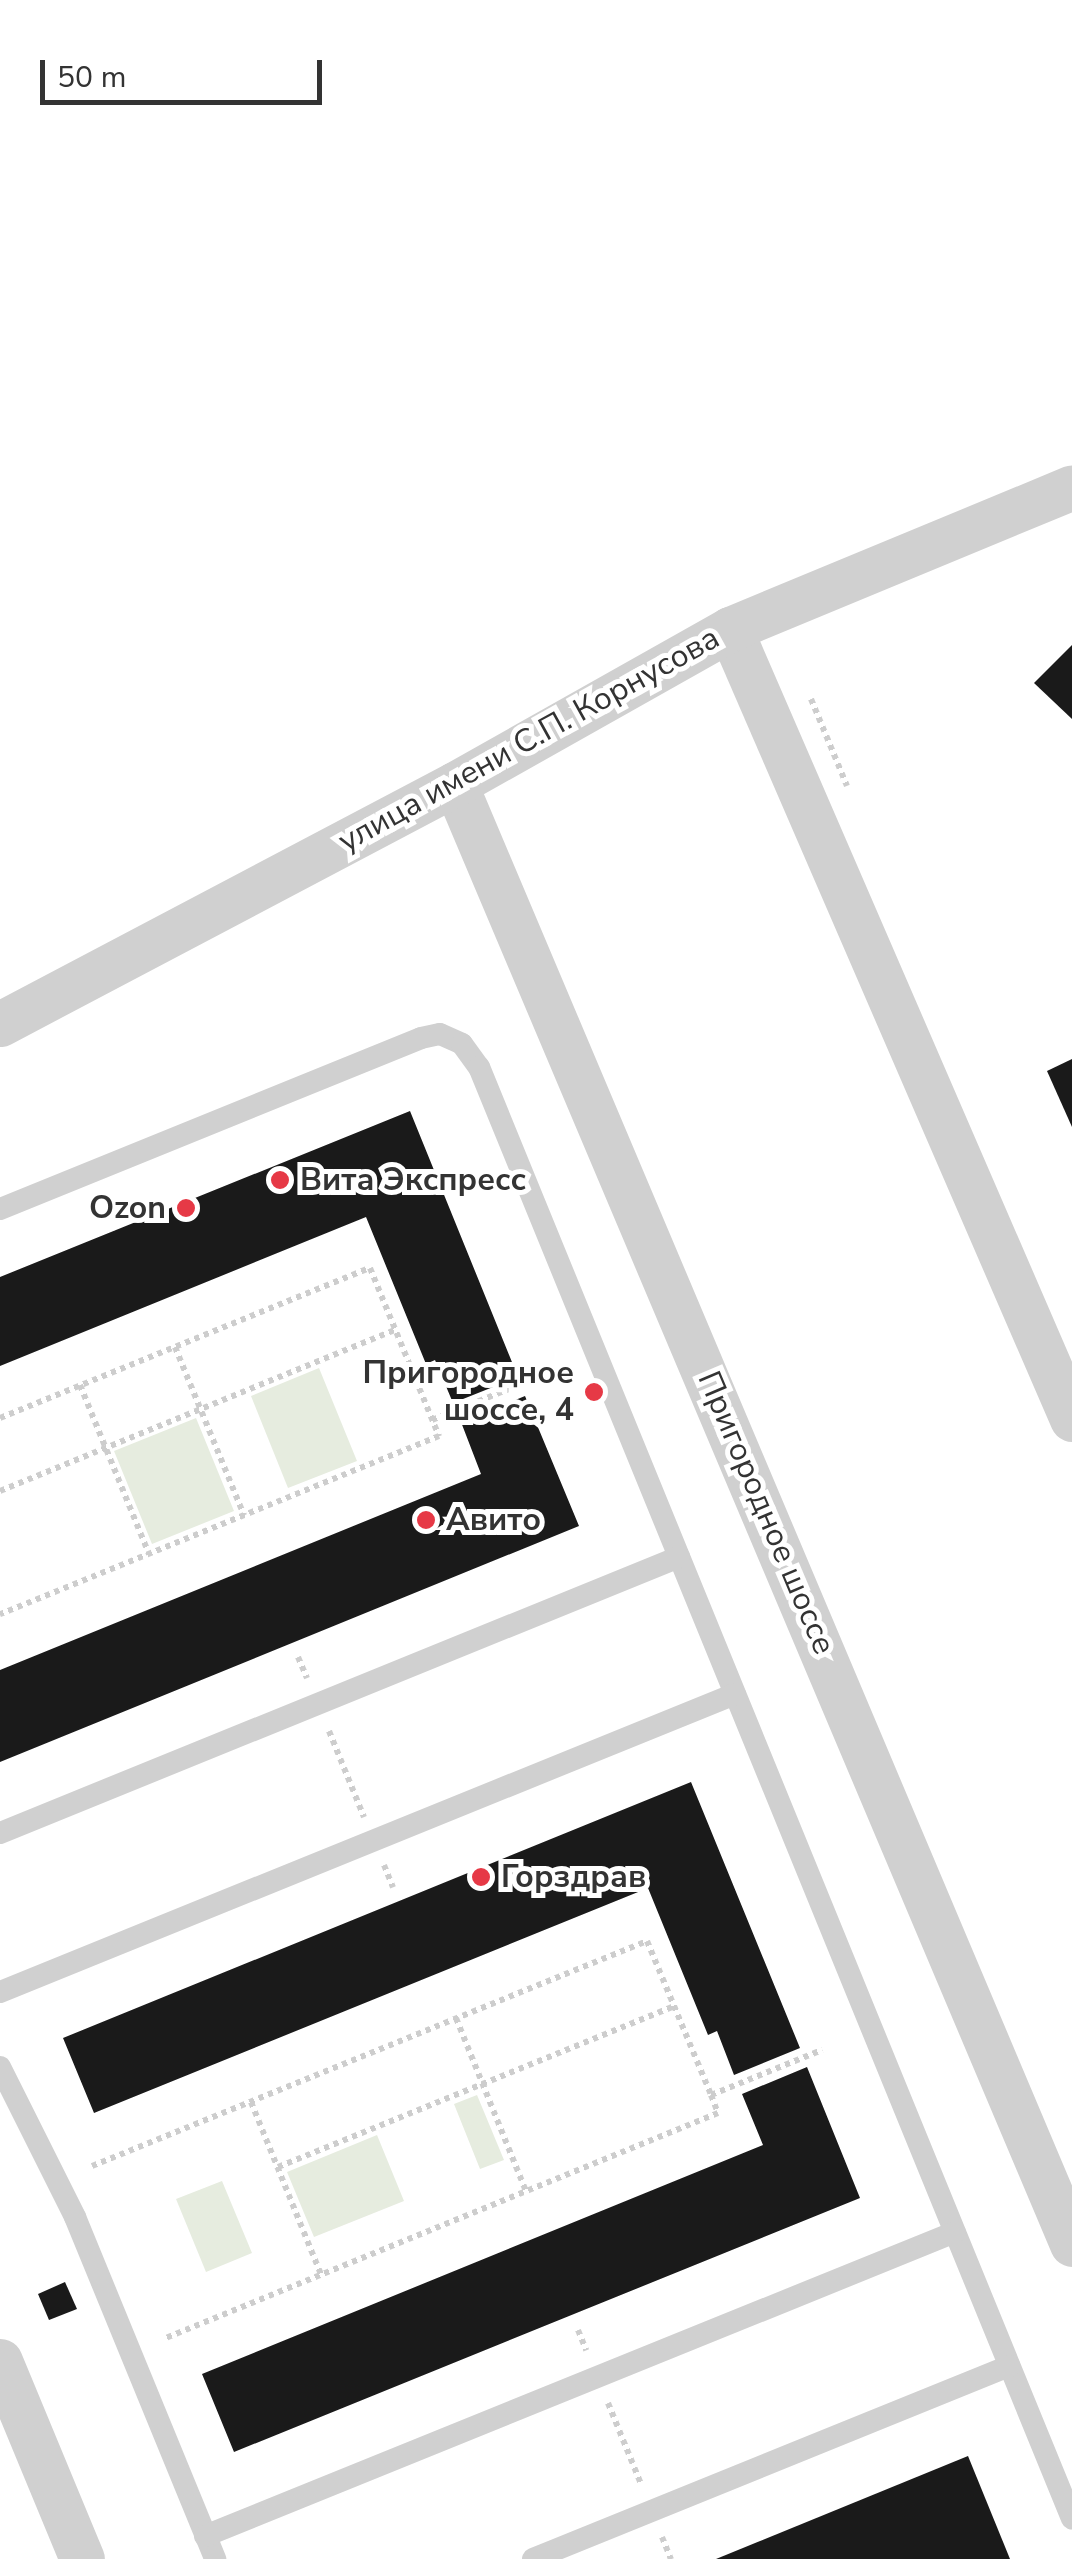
<!DOCTYPE html>
<html>
<head>
<meta charset="utf-8">
<style>
	body { margin:0 }
	#map { position:relative; width:1072px; height:2559px; overflow:hidden; background:#fff; font-family:"Nunito Sans",sans-serif }
	div>[style] { position:absolute }
	.green>* { inset:0; background:#e6ecdf }
	.building>* { inset:0; background:#1a1a1a }
	.path>* { height:6px; margin-top:-3px; transform-origin:0; background:repeating-linear-gradient(90deg,#cdcdcd 0 5px,transparent 0 10px) }
	.lane>* { height:22px; margin:-11px; padding:0 11px; transform-origin:11px; border-radius:11px; background:#d0d0d0 }
	.street>* { height:45px; margin:-22.5px; padding:0 22.5px; transform-origin:22.5px; border-radius:22.5px; background:#d0d0d0 }
	.dots>* { width:28px; height:28px; translate:-50% -50%; box-sizing:border-box; border:5px solid #fff; border-radius:50% }
	span { translate:-50% -50%; white-space:nowrap; text-align:center; line-height:1.15; -webkit-text-stroke:10px #fff; paint-order:stroke }
	.street-label { font-size:32px; color:#333 }
	.poi-label { font-size:32px; color:#333; font-weight:700 }
	.left { translate:0 -50%; text-align:left }
	.right { translate:-100% -50%; text-align:right }
	.scale { position:absolute; left:40px; top:60px; width:282px; height:45px; box-sizing:border-box; border:5px solid #333; border-top:0; padding-left:12px; font-size:30px; line-height:35px; white-space:nowrap; color:#333; -webkit-text-stroke:8px #fff; paint-order:stroke }
</style>
</head>
<body>
<div id="map">
	<div class="green">
		<i style="clip-path:polygon(319px 1368px,357px 1461px,288px 1488px,251px 1396px)"></i>
		<i style="clip-path:polygon(196px 1418px,234px 1511px,152px 1544px,114px 1451px)"></i>
		<i style="clip-path:polygon(477px 2095px,504px 2160px,480px 2169px,454px 2104px)"></i>
		<i style="clip-path:polygon(377px 2135px,404px 2201px,314px 2237px,287px 2172px)"></i>
		<i style="clip-path:polygon(222px 2181px,252px 2253px,206px 2272px,176px 2199px)"></i>
	</div>
	<div class="building">
		<i style="clip-path:polygon(1072px 645px,1072px 719px,1034px 683px)"></i>
		<i style="clip-path:polygon(1072px 1059px,1072px 1127px,1047px 1071px)"></i>
		<i style="clip-path:polygon(410px 1111px,518px 1377px,453px 1403px,435px 1360px,426px 1364px,366px 1217px,0 1366px,0 1277px)"></i>
		<i style="clip-path:polygon(525px 1396px,579px 1526px,0 1762px,0 1670px,481px 1474px,461px 1422px)"></i>
		<i style="clip-path:polygon(691px 1782px,800px 2048px,734px 2075px,717px 2031px,708px 2035px,648px 1888px,94px 2113px,63px 2038px)"></i>
		<i style="clip-path:polygon(807px 2067px,860px 2198px,234px 2452px,202px 2374px,763px 2145px,742px 2094px)"></i>
		<i style="clip-path:polygon(65px 2282px,77px 2309px,49px 2320px,38px 2294px)"></i>
		<i style="clip-path:polygon(968px 2456px,1010px 2559px,716px 2559px)"></i>
	</div>
	<div class="path">
		<i style="left:811px;top:699px;width:94px;rotate:67.5deg"></i>
		<i style="left:175px;top:1347px;width:182px;rotate:67.7deg"></i>
		<i style="left:80px;top:1385px;width:183px;rotate:67.8deg"></i>
		<i style="left:0;top:1418px;width:399px;rotate:-22.1deg"></i>
		<i style="left:370px;top:1268px;width:182px;rotate:67.7deg"></i>
		<i style="left:439px;top:1436px;width:474px;rotate:157.9deg"></i>
		<i style="left:432px;top:1420px;width:123px;rotate:-22deg"></i>
		<i style="left:0;top:1491px;width:427px;rotate:-22.2deg"></i>
		<i style="left:298px;top:1657px;width:23px;rotate:67deg"></i>
		<i style="left:329px;top:1731px;width:93px;rotate:67.9deg"></i>
		<i style="left:384px;top:1865px;width:24px;rotate:68deg"></i>
		<i style="left:456px;top:2018px;width:187px;rotate:68deg"></i>
		<i style="left:711px;top:2095px;width:120px;rotate:-22.1deg"></i>
		<i style="left:251px;top:2102px;width:186px;rotate:67.9deg"></i>
		<i style="left:92px;top:2166px;width:599px;rotate:-22.07deg"></i>
		<i style="left:647px;top:1941px;width:167px;rotate:67.4deg"></i>
		<i style="left:711px;top:2095px;width:19px;rotate:69deg"></i>
		<i style="left:718px;top:2113px;width:599px;rotate:157.84deg"></i>
		<i style="left:278px;top:2167px;width:427px;rotate:-22.1deg"></i>
		<i style="left:578px;top:2330px;width:22px;rotate:68deg"></i>
		<i style="left:608px;top:2403px;width:87px;rotate:67.8deg"></i>
		<i style="left:662px;top:2537px;width:24px;rotate:68deg"></i>
	</div>
	<div class="lane">
		<i style="left:0;top:1209px;width:454px;rotate:-22.1deg"></i>
		<i style="left:421px;top:1038px;width:19px;rotate:-12deg"></i>
		<i style="left:440px;top:1034px;width:24px;rotate:24deg"></i>
		<i style="left:462px;top:1044px;width:29px;rotate:54deg"></i>
		<i style="left:479px;top:1067px;width:1568px;rotate:67.78deg"></i>
		<i style="left:0;top:1833px;width:733px;rotate:-22.12deg"></i>
		<i style="left:0;top:1992px;width:793px;rotate:-22.07deg"></i>
		<i style="left:0;top:2067px;width:168px;rotate:63.4deg"></i>
		<i style="left:75px;top:2217px;width:370px;rotate:67.7deg"></i>
		<i style="left:205px;top:2536px;width:809px;rotate:-22.06deg"></i>
		<i style="left:533px;top:2559px;width:514px;rotate:-22.07deg"></i>
	</div>
	<div class="street">
		<i style="left:730px;top:629px;width:861px;rotate:66.59deg"></i>
		<i style="left:455px;top:784px;width:1585px;rotate:67.09deg"></i>
		<i style="left:0;top:1024px;width:514px;rotate:-27.81deg"></i>
		<i style="left:455px;top:784px;width:316px;rotate:-29.4deg"></i>
		<i style="left:730px;top:629px;width:370px;rotate:-22.5deg"></i>
		<i style="left:0;top:2361px;width:214px;rotate:67.5deg"></i>
	</div>
	<div class="dots">
		<i style="left:280px;top:1180px;background:#e63946"></i>
		<i style="left:186px;top:1208px;background:#e63946"></i>
		<i style="left:594px;top:1392px;background:#e63946"></i>
		<i style="left:426px;top:1520px;background:#e63946"></i>
		<i style="left:481px;top:1877px;background:#e63946"></i>
	</div>
	<div class="street-label">
		<span style="left:529px;top:740px;rotate:-29deg">улица имени С.П. Корнусова</span>
		<span style="left:766px;top:1513px;rotate:67deg">Пригородное шоссе</span>
	</div>
	<div class="poi-label">
		<span class="left" style="left:300px;top:1180px">Вита Экспресс</span>
		<span class="right" style="left:166px;top:1208px">Ozon</span>
		<span class="right" style="left:574px;top:1392px">Пригородное<br>шоссе, 4</span>
		<span class="left" style="left:446px;top:1520px">Авито</span>
		<span class="left" style="left:501px;top:1877px">Горздрав</span>
	</div>
	<div class="scale">50 m</div>
</div>
</body>
</html>
